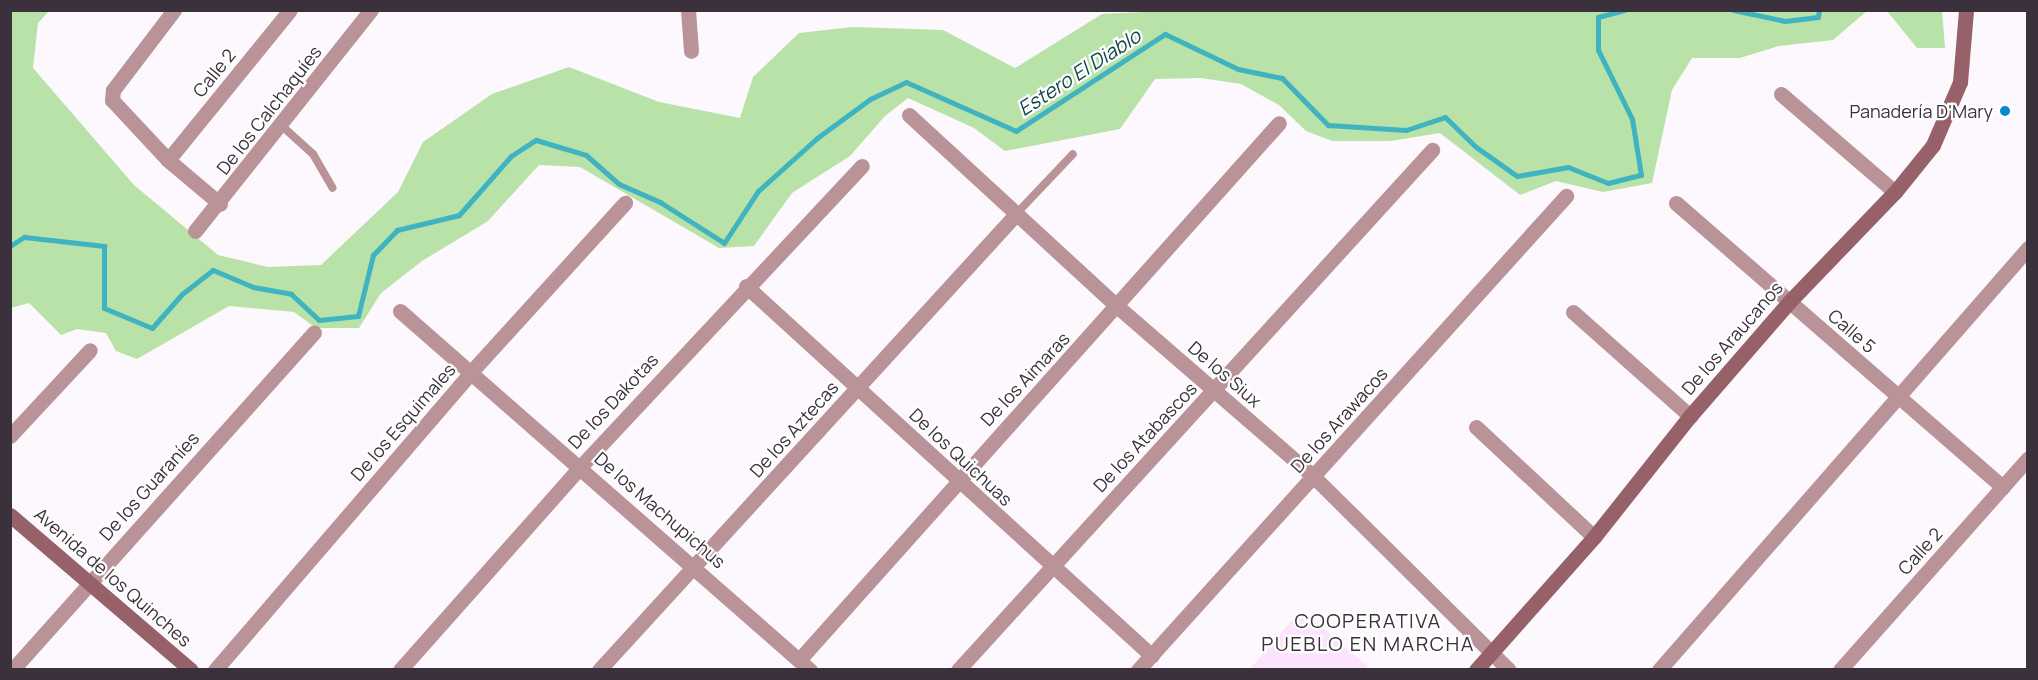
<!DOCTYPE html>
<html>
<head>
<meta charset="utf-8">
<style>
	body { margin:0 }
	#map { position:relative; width:2038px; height:680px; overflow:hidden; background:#fdf8fd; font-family:Manrope,sans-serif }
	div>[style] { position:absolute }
	.built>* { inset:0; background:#fce3fe }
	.green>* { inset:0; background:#b8e2a7 }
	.stream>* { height:5px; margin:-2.5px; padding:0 2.5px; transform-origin:2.5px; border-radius:2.5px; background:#3fb4c0 }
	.lane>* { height:8px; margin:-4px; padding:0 4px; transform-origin:4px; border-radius:4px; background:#b99398 }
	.street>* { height:15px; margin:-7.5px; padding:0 7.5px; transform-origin:7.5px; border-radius:7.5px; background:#b99398 }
	.secondary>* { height:15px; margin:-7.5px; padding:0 7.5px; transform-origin:7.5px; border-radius:7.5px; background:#97616a }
	.dots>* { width:16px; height:16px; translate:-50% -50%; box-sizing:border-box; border:3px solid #fff; border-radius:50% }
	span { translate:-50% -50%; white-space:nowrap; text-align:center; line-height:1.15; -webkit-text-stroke:4.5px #fff; paint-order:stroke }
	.street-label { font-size:18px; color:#3b313c }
	.poi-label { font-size:18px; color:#3b313c }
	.right { translate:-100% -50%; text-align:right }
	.water-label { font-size:20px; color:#11454a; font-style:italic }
	.neighbourhood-label { font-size:20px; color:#3b313c; letter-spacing:1.5px }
	.frame { position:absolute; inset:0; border:12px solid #3b313c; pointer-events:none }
</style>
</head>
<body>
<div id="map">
	<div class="built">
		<i style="clip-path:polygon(1301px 610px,1371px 669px,1250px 669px)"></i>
	</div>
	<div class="green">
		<i style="clip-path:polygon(1186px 10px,1867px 11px,1833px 40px,1779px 46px,1740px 58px,1692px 58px,1672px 90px,1652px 183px,1603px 192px,1556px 181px,1520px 195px,1440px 133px,1391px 141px,1332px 141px,1306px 131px,1279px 105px,1241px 84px,1201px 78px,1155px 79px,1120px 129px,1005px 151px,974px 128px,908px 98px,885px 116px,850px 156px,792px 193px,754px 246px,719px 248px,580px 167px,539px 165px,488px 221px,422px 261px,381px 293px,359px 328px,316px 328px,294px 312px,229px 306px,137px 359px,116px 351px,106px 333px,77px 329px,61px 335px,29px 303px,11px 308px,11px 11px,49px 11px,38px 23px,33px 68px,134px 185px,218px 255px,268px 267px,321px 265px,398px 192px,423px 142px,492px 94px,569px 67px,659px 102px,740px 118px,753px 77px,799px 33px,852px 27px,943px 30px,1015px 68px,1102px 14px)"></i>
		<i style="clip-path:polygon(1887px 11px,1942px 11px,1945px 48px,1917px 48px)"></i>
	</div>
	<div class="stream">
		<i style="left:1733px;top:10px;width:53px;rotate:11.9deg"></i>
		<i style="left:1785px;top:21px;width:33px;rotate:-7deg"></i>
		<i style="left:1818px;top:17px;width:7px;rotate:-82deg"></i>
		<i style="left:10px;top:246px;width:17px;rotate:-33deg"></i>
		<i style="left:24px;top:237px;width:81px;rotate:6.4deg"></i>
		<i style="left:104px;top:246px;width:62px;rotate:90deg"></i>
		<i style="left:104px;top:308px;width:52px;rotate:22.6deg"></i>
		<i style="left:152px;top:328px;width:45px;rotate:-48.6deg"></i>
		<i style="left:182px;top:294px;width:39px;rotate:-38deg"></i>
		<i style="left:213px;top:270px;width:43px;rotate:23deg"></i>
		<i style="left:253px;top:287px;width:39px;rotate:10deg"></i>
		<i style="left:291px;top:294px;width:38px;rotate:43deg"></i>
		<i style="left:319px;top:320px;width:39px;rotate:-6deg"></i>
		<i style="left:358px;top:316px;width:63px;rotate:-76.2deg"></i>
		<i style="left:373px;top:255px;width:35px;rotate:-46deg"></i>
		<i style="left:397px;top:230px;width:64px;rotate:-13.6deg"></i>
		<i style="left:459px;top:215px;width:79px;rotate:-48.6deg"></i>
		<i style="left:511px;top:156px;width:30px;rotate:-33deg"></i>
		<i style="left:536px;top:140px;width:52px;rotate:16.7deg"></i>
		<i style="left:586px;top:155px;width:44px;rotate:41.3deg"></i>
		<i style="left:619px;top:184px;width:45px;rotate:23.7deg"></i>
		<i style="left:660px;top:202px;width:76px;rotate:32.6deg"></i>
		<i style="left:724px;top:243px;width:62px;rotate:-56.8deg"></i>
		<i style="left:758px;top:191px;width:79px;rotate:-41.9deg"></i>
		<i style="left:817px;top:138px;width:66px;rotate:-36.3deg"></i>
		<i style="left:870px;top:99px;width:40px;rotate:-25deg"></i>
		<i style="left:906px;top:82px;width:120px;rotate:24deg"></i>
		<i style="left:1016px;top:131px;width:178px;rotate:-33.1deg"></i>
		<i style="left:1165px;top:34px;width:81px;rotate:25.6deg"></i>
		<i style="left:1238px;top:69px;width:45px;rotate:11.6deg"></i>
		<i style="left:1282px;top:78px;width:66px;rotate:45.6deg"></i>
		<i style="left:1328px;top:125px;width:78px;rotate:3.7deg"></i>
		<i style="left:1406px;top:130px;width:41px;rotate:-18.4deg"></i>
		<i style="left:1445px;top:117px;width:43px;rotate:44.1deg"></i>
		<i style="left:1476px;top:147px;width:50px;rotate:35.3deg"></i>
		<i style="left:1517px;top:176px;width:52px;rotate:-10deg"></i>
		<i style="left:1568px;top:167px;width:43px;rotate:21.8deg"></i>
		<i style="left:1608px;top:183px;width:34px;rotate:-14deg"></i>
		<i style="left:1641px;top:175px;width:57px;rotate:-99.1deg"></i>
		<i style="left:1632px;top:119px;width:77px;rotate:-116.2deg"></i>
		<i style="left:1598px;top:50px;width:33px;rotate:-90deg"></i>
		<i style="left:1598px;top:17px;width:28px;rotate:-15deg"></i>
	</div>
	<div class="lane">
		<i style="left:282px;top:126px;width:42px;rotate:42.1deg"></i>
		<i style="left:313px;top:154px;width:39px;rotate:60deg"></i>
		<i style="left:1017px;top:213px;width:81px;rotate:-46.5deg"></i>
	</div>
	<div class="street">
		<i style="left:174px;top:10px;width:101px;rotate:127.3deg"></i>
		<i style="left:113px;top:90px;width:10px;rotate:96deg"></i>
		<i style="left:112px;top:100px;width:82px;rotate:47deg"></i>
		<i style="left:168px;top:160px;width:68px;rotate:40.2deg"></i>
		<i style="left:688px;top:10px;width:41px;rotate:85.8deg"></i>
		<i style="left:1781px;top:94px;width:150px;rotate:40.7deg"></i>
		<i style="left:909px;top:115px;width:284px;rotate:42.6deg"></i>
		<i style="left:1118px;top:307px;width:259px;rotate:40.9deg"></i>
		<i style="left:1314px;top:477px;width:274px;rotate:44.7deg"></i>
		<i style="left:168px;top:160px;width:193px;rotate:-50.9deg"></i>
		<i style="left:1676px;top:203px;width:433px;rotate:41deg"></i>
		<i style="left:195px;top:231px;width:283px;rotate:-51.5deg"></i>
		<i style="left:746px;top:286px;width:549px;rotate:42.34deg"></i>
		<i style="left:400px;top:311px;width:545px;rotate:41.21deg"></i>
		<i style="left:1573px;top:312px;width:157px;rotate:41.6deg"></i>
		<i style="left:1476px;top:427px;width:161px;rotate:43deg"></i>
		<i style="left:10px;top:436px;width:117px;rotate:-47.1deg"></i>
		<i style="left:799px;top:660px;width:720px;rotate:-48.21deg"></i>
		<i style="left:14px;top:668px;width:450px;rotate:-48.2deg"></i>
		<i style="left:215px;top:670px;width:393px;rotate:-49.3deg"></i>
		<i style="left:471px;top:372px;width:229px;rotate:-47.7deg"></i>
		<i style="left:400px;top:670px;width:273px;rotate:-48.4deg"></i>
		<i style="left:581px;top:466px;width:411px;rotate:-46.9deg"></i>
		<i style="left:599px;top:670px;width:619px;rotate:-47.55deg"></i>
		<i style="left:958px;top:670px;width:704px;rotate:-47.65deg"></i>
		<i style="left:1138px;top:670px;width:639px;rotate:-47.92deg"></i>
		<i style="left:1659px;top:670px;width:561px;rotate:-48.83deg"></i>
		<i style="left:1840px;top:670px;width:283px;rotate:-48.4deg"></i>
	</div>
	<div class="secondary">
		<i style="left:10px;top:515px;width:238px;rotate:40.6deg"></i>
		<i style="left:1476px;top:670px;width:178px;rotate:-48.4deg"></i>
		<i style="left:1594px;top:537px;width:154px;rotate:-51.6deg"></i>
		<i style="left:1690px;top:416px;width:151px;rotate:-49deg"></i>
		<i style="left:1789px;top:302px;width:153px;rotate:-46.1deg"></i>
		<i style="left:1895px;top:192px;width:60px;rotate:-51deg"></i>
		<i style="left:1933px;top:145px;width:69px;rotate:-66.8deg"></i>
		<i style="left:1960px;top:82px;width:72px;rotate:-85.2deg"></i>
	</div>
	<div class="dots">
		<i style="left:2005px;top:111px;background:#0886ce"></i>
	</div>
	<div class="street-label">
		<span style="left:214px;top:73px;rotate:-51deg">Calle 2</span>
		<span style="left:269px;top:110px;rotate:-52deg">De los Calchaquíes</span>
		<span style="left:1852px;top:331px;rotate:41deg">Calle 5</span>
		<span style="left:1732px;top:338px;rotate:-49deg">De los Araucanos</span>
		<span style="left:1225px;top:374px;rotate:41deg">De los Siux</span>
		<span style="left:1025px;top:379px;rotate:-47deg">De los Aimaras</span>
		<span style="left:613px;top:401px;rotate:-47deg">De los Dakotas</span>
		<span style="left:1339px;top:420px;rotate:-48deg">De los Arawacos</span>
		<span style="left:403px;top:422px;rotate:-49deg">De los Esquimales</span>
		<span style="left:794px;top:429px;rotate:-48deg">De los Aztecas</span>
		<span style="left:1145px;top:437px;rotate:-47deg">De los Atabascos</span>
		<span style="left:961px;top:457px;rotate:43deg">De los Quichuas</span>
		<span style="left:149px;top:486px;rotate:-48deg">De los Guaraníes</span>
		<span style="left:660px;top:510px;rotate:41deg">De los Machupichus</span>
		<span style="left:1920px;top:551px;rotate:-48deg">Calle 2</span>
		<span style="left:113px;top:577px;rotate:41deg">Avenida de los Quinches</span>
	</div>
	<div class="poi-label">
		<span class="right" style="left:1993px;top:111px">Panadería D'Mary</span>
	</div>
	<div class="water-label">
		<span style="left:1079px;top:72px;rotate:-33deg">Estero El Diablo</span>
	</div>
	<div class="neighbourhood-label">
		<span style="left:1368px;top:632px">COOPERATIVA<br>PUEBLO EN MARCHA</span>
	</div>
	<div class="frame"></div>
</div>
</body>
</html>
